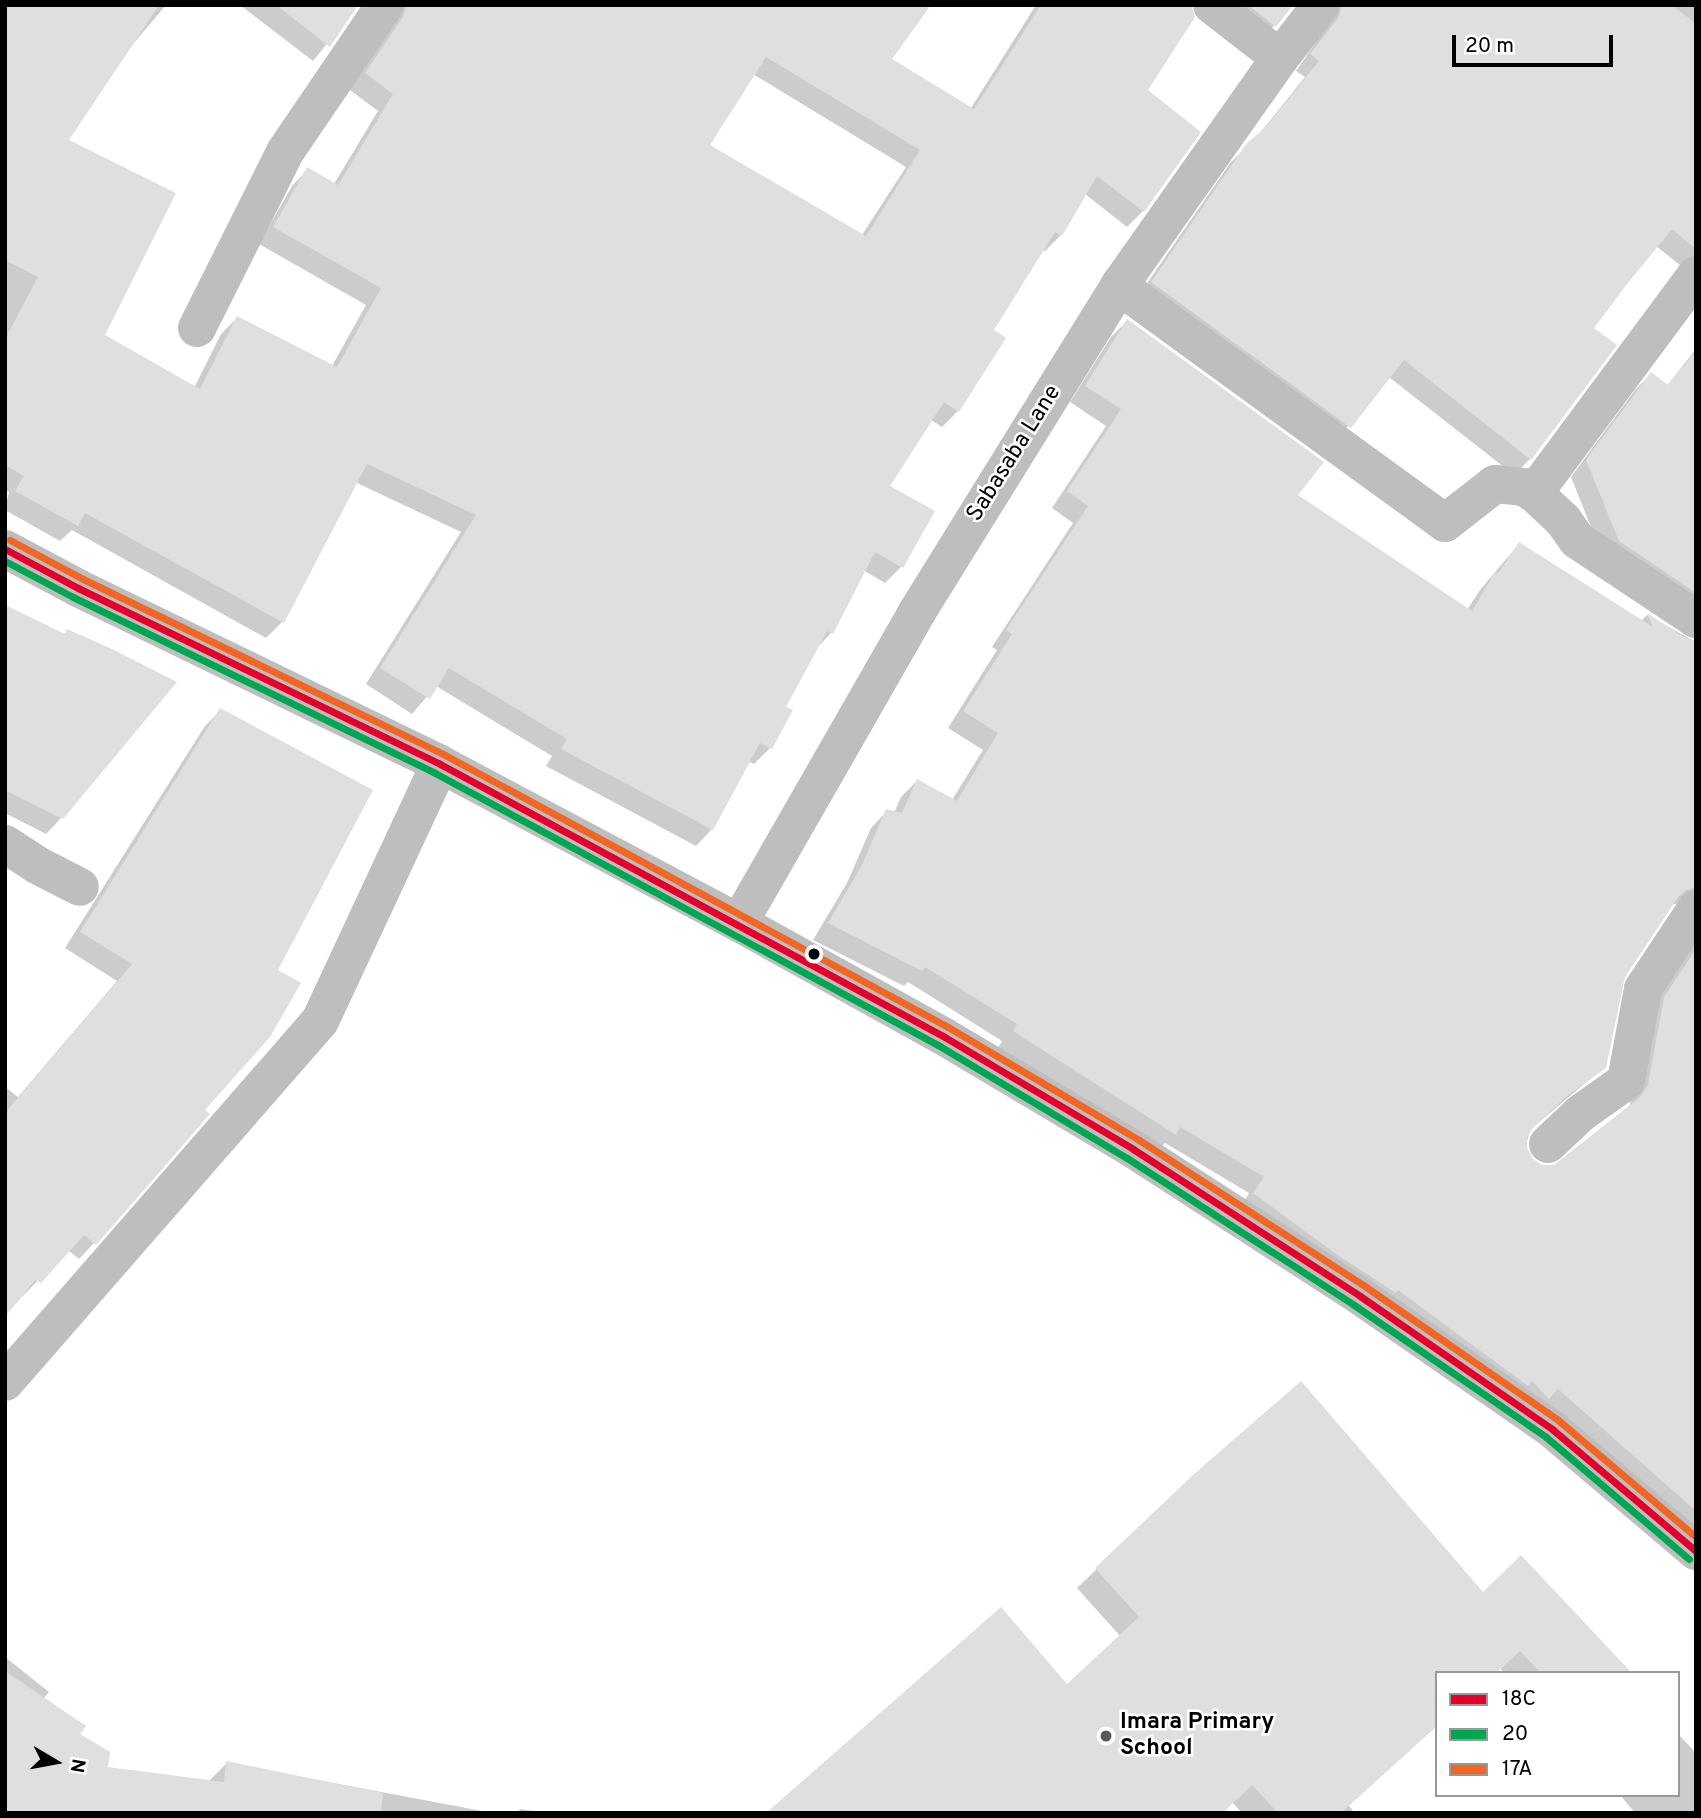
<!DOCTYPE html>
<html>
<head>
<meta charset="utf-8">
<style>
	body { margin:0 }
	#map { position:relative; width:1701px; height:1818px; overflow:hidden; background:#fff; font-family:Overpass,sans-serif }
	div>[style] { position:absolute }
	.shadow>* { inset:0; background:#0003 }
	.building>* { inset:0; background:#dfdfdf }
	.minor>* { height:38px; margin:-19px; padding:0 19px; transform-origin:19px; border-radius:19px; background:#bebebe }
	.bus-1>* { height:7px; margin:-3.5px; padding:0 3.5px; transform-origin:3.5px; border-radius:3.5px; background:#e4002b }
	.bus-2>* { height:7px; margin:-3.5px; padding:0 3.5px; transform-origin:3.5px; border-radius:3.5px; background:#00a651 }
	.bus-3>* { height:7px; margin:-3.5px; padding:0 3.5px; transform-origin:3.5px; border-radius:3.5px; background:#f26522 }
	.dots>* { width:19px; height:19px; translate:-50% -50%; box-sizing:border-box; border:4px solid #fff; border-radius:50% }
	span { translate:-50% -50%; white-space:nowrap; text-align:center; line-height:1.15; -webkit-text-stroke:5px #fff; paint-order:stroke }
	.street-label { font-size:23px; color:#000 }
	.poi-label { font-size:23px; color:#000; font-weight:700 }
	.left { translate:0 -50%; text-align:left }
	.frame { position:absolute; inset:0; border:7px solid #000; pointer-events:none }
	.legend { position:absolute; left:1435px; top:1671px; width:245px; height:126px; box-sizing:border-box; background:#fff; border:2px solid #999; margin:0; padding:9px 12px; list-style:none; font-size:21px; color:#000 }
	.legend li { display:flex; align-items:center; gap:14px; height:35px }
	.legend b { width:35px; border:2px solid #999 }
	.north { position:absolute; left:21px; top:1727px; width:70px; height:70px; -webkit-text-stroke:5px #fff; paint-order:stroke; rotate:100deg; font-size:19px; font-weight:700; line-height:28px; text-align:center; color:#000 }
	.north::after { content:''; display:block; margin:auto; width:24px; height:32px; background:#000; clip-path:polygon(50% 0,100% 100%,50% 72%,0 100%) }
	.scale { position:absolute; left:1452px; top:35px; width:161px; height:32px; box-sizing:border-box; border:4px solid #000; border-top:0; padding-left:9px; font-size:21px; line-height:24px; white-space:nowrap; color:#000; -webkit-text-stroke:5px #fff; paint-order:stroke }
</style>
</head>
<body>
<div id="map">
	<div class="shadow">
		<i style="clip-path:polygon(evenodd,5px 5px,166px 5px,133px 44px,67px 141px,103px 336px,194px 388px,221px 334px,237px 318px,332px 366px,366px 305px,259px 244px,292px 186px,308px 169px,334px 184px,378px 111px,350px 90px,383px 5px,930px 5px,890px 59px,971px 108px,1036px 5px,1189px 5px,1145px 90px,1143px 211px,1127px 227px,1085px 194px,1061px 235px,1045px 251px,1042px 250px,991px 330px,958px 411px,942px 427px,931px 420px,887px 486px,901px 567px,885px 583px,863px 570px,831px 633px,817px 648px,784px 708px,791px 711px,770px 748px,754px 764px,748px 761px,712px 829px,696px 846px,546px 766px,552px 756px,436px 686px,412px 714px,366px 684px,461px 532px,355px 482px,282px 622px,266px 638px,72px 530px,60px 541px,5px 510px,9px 492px,5px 490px,5px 5px,753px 74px,906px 167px,862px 235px,707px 146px,753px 74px)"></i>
		<i style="clip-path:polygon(240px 5px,358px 5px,313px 61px)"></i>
		<i style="clip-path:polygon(1211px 5px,1293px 5px,1259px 42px)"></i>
		<i style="clip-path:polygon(1319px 5px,1696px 5px,1696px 278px,1656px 246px,1592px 328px,1614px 345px,1530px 459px,1514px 475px,1389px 377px,1334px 443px,1136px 299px,1231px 162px,1256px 138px,1305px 77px,1296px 71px,1327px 26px)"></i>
		<i style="clip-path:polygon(1127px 321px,1296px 495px,1467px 610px,1480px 590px,1519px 544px,1641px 621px,1647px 615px,1696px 642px,1696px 911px,1680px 903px,1670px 905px,1623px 977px,1604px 1067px,1530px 1130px,1525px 1149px,1531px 1161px,1541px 1166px,1553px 1167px,1629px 1108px,1648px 1015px,1696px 943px,1696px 1546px,1239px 1210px,1249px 1193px,1165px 1143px,1158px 1150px,998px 1048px,1002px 1041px,908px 982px,904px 986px,813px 940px,847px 883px,871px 828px,887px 811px,894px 813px,901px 797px,917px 781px,952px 800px,983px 750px,948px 728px,997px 650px,992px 647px,1073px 523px,1052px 508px,1106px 426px,1070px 402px,1111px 337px)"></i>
		<i style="clip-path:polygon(1696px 349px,1696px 621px,1603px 557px,1571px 477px,1635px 390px,1651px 374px,1667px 386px)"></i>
		<i style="clip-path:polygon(5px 607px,63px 635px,67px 632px,62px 817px,46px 834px,5px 813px)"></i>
		<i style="clip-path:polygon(221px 710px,203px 1110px,94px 1243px,79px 1259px,68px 1250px,5px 1314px,5px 1087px,18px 1097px,117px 981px,65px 948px,205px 726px)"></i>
		<i style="clip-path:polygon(1194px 1476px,1483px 1595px,1630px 1673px,1504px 1673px,1500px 1668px,1437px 1673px,1348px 1805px,1355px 1813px,1242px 1813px,1232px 1802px,1067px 1686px,1121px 1637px,1077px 1588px)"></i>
		<i style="clip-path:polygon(5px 1657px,49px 1692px,43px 1699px,106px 1769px,209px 1781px,227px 1763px,493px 1813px,5px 1813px)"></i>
		<i style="clip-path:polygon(1678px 1734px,1696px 1753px,1696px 1813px,1635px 1813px,1620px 1795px,1678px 1795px)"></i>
		<i style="clip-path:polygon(520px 1809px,547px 1813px,517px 1813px)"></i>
	</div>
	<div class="building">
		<i style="clip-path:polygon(evenodd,5px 5px,159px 5px,69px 140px,176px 193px,105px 335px,200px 389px,237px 316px,337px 367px,381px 288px,273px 227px,307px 167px,338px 185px,393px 94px,365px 73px,403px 17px,407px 5px,931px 5px,892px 59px,974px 109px,1041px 5px,1191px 5px,1195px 17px,1148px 90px,1201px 132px,1144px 212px,1097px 176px,1062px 236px,1055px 232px,994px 330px,1006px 338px,959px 412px,944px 402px,890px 486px,935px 511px,903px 568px,875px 552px,833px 634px,827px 631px,786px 707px,793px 710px,772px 749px,760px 743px,713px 830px,561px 749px,567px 739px,449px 668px,430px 699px,380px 668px,476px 515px,367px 464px,284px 623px,85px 513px,78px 526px,15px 491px,24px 476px,5px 465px,5px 339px,38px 277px,5px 260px,5px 5px,766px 57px,920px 150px,866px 236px,710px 145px,766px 57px)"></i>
		<i style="clip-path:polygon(276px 5px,358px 5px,330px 47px)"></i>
		<i style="clip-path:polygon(1248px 5px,1293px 5px,1276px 27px)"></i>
		<i style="clip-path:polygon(1342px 5px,1672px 5px,1696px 24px,1696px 249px,1672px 229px,1624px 288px,1594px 328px,1617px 345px,1531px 460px,1404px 360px,1351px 428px,1151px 282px,1247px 143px,1264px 129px,1319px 61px,1310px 54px,1338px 18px)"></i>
		<i style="clip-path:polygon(1127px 319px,1324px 462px,1298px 495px,1472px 611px,1495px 572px,1498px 573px,1519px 542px,1653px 627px,1647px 613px,1684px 637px,1696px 641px,1696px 887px,1686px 890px,1678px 897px,1625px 977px,1606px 1068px,1568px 1095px,1533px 1128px,1527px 1137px,1527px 1148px,1533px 1159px,1542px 1165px,1554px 1165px,1639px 1098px,1648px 1085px,1664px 997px,1696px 949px,1696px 1511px,1558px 1389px,1549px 1399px,1532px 1381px,1528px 1386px,1398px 1290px,1396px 1293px,1339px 1256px,1253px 1193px,1264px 1177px,1180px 1127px,1176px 1135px,1013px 1031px,1017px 1024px,925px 967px,922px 971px,828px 923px,862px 865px,886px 809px,902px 813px,917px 779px,957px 801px,998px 733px,963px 711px,1012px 634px,1006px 630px,1088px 506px,1067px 491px,1121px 409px,1085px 386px)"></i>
		<i style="clip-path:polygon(1696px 351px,1696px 593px,1619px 541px,1586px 460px,1651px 372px,1668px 385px)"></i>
		<i style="clip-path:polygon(5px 605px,65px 634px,67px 629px,112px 649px,177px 682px,63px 819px,5px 790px)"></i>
		<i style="clip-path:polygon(220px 708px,373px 790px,278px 970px,301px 983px,270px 1037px,205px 1110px,210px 1114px,96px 1245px,84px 1235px,41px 1283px,35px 1280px,5px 1317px,5px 1113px,132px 964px,80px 932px)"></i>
		<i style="clip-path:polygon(1301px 1381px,1483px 1592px,1521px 1555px,1632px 1673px,1541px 1673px,1520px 1651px,1496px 1673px,1437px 1673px,1437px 1726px,1341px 1813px,1278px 1813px,1252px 1785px,1223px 1813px,766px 1813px,1001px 1607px,1067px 1684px,1139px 1617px,1095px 1568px,1193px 1475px)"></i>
		<i style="clip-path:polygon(5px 1671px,86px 1726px,80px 1734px,110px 1752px,108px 1767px,224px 1782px,226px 1761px,383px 1793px,381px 1813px,5px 1813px)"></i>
	</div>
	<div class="minor">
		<i style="left:1212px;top:5px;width:86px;rotate:37.9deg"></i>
		<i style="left:1696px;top:275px;width:272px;rotate:126.6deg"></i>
		<i style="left:1534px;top:493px;width:40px;rotate:43deg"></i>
		<i style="left:1563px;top:520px;width:24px;rotate:55deg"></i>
		<i style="left:1577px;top:540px;width:143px;rotate:33.6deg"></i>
		<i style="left:1119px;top:286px;width:403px;rotate:36deg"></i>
		<i style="left:1445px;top:523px;width:63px;rotate:-38deg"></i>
		<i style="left:1495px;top:484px;width:28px;rotate:6deg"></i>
		<i style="left:1523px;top:487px;width:13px;rotate:29deg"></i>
		<i style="left:197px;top:328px;width:197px;rotate:-63.4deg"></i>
		<i style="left:285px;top:152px;width:178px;rotate:-55.8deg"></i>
		<i style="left:5px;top:549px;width:83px;rotate:28.1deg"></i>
		<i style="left:78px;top:588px;width:403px;rotate:25.9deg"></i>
		<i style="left:440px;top:764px;width:339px;rotate:28deg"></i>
		<i style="left:739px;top:923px;width:233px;rotate:29deg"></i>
		<i style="left:943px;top:1036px;width:221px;rotate:30.7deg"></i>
		<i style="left:1133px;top:1149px;width:270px;rotate:32.9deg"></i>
		<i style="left:1360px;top:1296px;width:234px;rotate:34.7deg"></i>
		<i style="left:1552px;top:1429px;width:189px;rotate:40.3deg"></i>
		<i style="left:5px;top:844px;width:38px;rotate:33deg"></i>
		<i style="left:37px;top:865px;width:48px;rotate:27.1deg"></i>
		<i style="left:739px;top:923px;width:358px;rotate:-60.2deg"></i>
		<i style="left:917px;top:612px;width:384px;rotate:-58.2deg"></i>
		<i style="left:1119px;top:286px;width:279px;rotate:-54.8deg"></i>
		<i style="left:1280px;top:58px;width:67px;rotate:-52.3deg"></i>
		<i style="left:1548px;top:1144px;width:45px;rotate:-43.2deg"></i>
		<i style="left:1581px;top:1113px;width:55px;rotate:-35.4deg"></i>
		<i style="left:1626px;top:1081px;width:94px;rotate:-79.5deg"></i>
		<i style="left:1643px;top:989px;width:96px;rotate:-56.5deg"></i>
		<i style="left:5px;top:1382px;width:479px;rotate:-48.9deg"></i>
		<i style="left:320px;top:1021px;width:284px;rotate:-65deg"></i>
	</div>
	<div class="bus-1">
		<i style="left:5px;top:549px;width:83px;rotate:28.1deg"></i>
		<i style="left:78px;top:588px;width:403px;rotate:25.9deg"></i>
		<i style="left:440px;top:764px;width:572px;rotate:28.4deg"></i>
		<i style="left:943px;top:1036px;width:221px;rotate:30.7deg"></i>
		<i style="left:1133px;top:1149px;width:270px;rotate:32.9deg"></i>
		<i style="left:1360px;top:1296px;width:234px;rotate:34.7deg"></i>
		<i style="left:1552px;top:1429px;width:189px;rotate:40.3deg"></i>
	</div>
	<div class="bus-2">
		<i style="left:5px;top:561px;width:77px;rotate:27.9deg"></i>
		<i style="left:73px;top:597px;width:403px;rotate:25.9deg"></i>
		<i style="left:435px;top:773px;width:572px;rotate:28.4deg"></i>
		<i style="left:938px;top:1045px;width:220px;rotate:30.9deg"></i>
		<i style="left:1127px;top:1158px;width:270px;rotate:32.9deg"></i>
		<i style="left:1354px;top:1305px;width:233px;rotate:34.5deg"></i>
		<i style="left:1546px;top:1437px;width:188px;rotate:40.5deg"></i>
	</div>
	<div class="bus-3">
		<i style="left:10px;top:540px;width:83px;rotate:28.1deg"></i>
		<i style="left:83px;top:579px;width:403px;rotate:25.9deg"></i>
		<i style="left:445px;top:755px;width:572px;rotate:28.4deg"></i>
		<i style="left:948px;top:1027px;width:222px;rotate:30.6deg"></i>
		<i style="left:1139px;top:1140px;width:270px;rotate:32.9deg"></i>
		<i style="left:1366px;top:1287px;width:234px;rotate:34.7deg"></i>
		<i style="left:1558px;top:1420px;width:181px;rotate:40.3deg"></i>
	</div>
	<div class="dots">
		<i style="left:814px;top:954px;background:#000"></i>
		<i style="left:1106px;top:1736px;background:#595959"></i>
	</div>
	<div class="street-label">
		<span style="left:1015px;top:454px;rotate:-58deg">Sabasaba Lane</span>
	</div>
	<div class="poi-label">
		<span class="left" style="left:1120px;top:1736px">Imara Primary<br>School</span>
	</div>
	<div class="frame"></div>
	<ul class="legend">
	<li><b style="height:9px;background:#e4002b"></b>18C</li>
	<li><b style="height:9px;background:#00a651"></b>20</li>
	<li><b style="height:9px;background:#f26522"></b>17A</li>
	</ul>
	<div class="north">N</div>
	<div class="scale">20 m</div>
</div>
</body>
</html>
